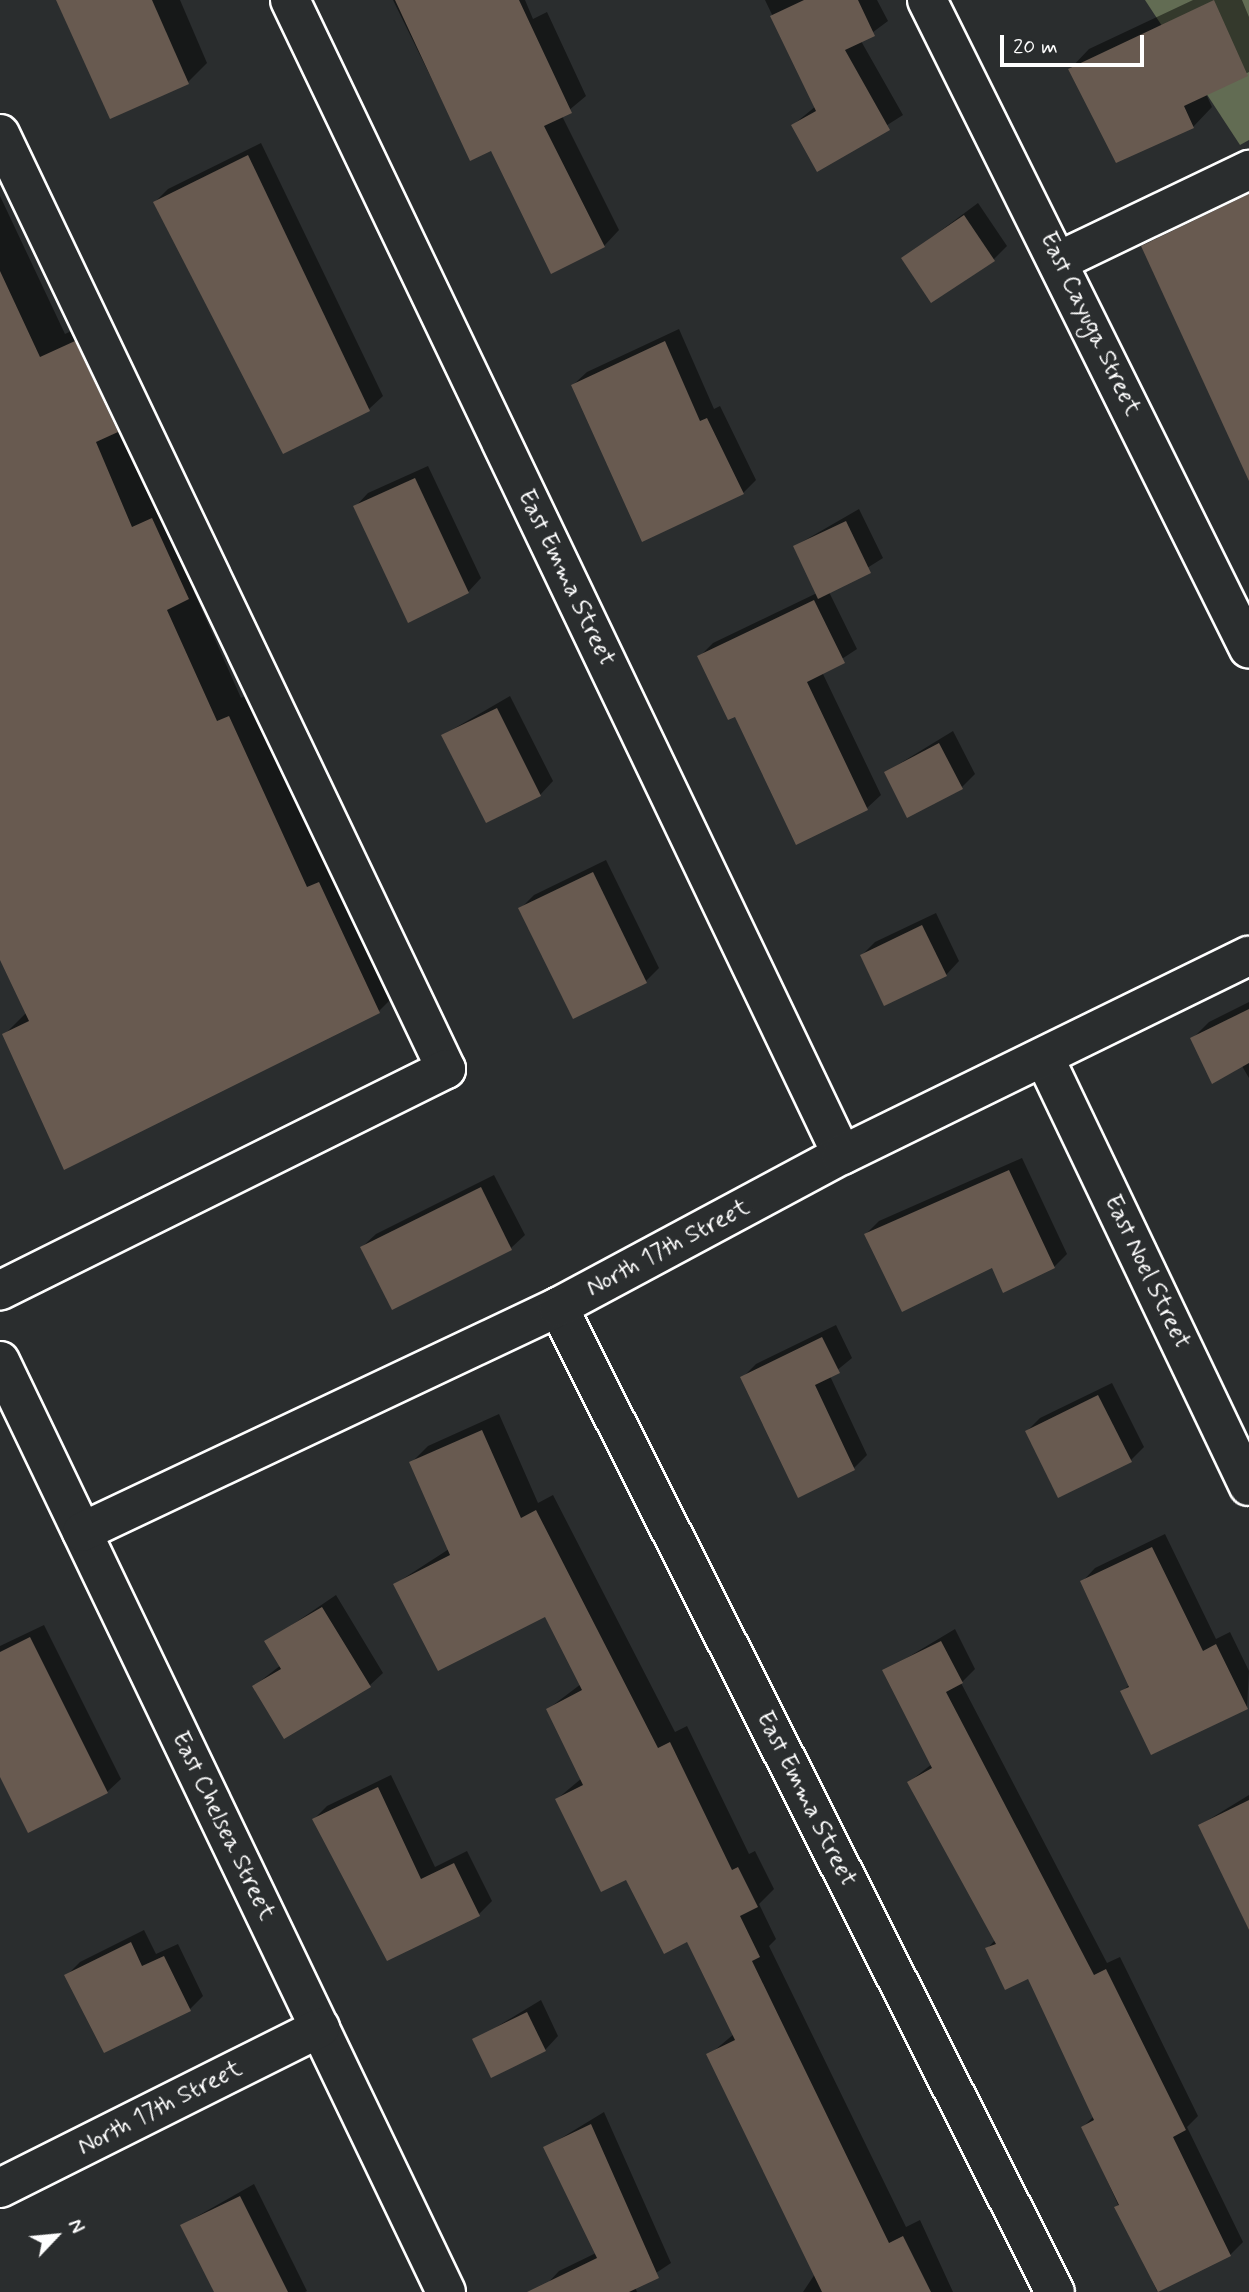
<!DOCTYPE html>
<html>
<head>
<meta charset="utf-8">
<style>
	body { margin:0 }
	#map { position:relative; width:1249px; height:2292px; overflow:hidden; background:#2a2d2e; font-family:Mynerve,sans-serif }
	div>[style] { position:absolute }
	.green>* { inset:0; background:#626c53 }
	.shadow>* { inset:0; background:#0007 }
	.building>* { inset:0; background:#685a50 }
	.roads { filter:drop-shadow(2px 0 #fff) drop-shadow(-2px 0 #fff) drop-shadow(0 2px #fff) drop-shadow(0 -2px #fff) }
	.minor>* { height:38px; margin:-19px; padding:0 19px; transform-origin:19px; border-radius:19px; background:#2a2d2e }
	span { translate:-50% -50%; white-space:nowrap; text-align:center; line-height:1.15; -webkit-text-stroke:7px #2a2d2e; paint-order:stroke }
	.street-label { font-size:24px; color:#fff }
	.north { position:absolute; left:21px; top:2201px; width:70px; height:70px; -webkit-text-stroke:5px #2a2d2e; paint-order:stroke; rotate:64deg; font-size:19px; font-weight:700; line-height:28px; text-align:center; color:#fff }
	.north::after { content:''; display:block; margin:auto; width:24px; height:32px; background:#fff; clip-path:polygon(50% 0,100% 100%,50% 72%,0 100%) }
	.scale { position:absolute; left:1000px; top:35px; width:144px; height:32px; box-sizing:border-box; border:4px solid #fff; border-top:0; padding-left:9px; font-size:21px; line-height:24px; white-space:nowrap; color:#fff; -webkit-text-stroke:5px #2a2d2e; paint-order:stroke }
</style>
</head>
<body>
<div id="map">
	<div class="green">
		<i style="clip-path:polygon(1145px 0,1249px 0,1249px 140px,1240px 145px)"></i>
	</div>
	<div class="shadow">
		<i style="clip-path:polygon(65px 0,180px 0,207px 63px,188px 82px)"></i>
		<i style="clip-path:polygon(393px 0,525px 0,533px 19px,547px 12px,586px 96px,562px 116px,619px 230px,604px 246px,492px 149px,471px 159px)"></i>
		<i style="clip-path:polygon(765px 0,877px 0,888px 21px,861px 41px,903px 115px,818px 169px,793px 125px,816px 106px)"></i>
		<i style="clip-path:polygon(1193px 0,1242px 0,1249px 17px,1249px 72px,1206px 94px,1212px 107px,1193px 127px,1070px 69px,1089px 49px)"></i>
		<i style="clip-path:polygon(261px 143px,383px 396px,369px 409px,284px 451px,155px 202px,168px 189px)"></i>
		<i style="clip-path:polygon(1249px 183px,1249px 472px,1143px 246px,1162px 227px)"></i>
		<i style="clip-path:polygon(0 196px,65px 334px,99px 318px,212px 573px,194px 592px,241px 698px,253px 692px,403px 987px,379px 1011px,4px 1035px,27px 1012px,0 956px)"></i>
		<i style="clip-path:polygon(978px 203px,1007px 246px,994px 259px,904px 258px)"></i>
		<i style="clip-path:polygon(679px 329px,714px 409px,720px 406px,756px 480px,743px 493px,573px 385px,587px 372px)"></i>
		<i style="clip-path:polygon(428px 466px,481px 578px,468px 592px,355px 507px,368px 493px)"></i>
		<i style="clip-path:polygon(859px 509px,883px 558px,829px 592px,857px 649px,822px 672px,881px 795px,867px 808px,797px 843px,736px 714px,699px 657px,713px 643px,817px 593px,795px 546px)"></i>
		<i style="clip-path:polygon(510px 696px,553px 781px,540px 795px,443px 735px)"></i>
		<i style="clip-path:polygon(953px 731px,975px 774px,962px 787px,886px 772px)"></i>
		<i style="clip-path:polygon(606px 860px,659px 968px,646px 981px,521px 908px,534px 895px)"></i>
		<i style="clip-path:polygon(936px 913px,959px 961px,946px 975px,862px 955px,875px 942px)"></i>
		<i style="clip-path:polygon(1249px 1002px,1249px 1078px,1242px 1066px,1192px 1039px,1209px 1022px)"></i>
		<i style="clip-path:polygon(1022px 1158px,1067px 1254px,1054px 1267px,993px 1266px,866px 1234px,879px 1221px)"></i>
		<i style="clip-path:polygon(494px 1175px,525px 1235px,511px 1248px,393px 1308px,362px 1247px,376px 1234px)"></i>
		<i style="clip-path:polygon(836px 1325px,852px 1358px,830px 1376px,867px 1455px,854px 1468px,742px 1378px,756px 1364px)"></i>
		<i style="clip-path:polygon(1112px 1383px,1144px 1447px,1131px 1460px,1027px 1431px,1040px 1418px)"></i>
		<i style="clip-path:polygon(499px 1414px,538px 1503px,553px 1495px,675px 1732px,687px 1726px,749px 1854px,755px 1851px,774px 1889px,759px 1904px,776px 1939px,769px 1946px,906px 2227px,920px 2220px,953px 2292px,803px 2292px,815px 2274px,709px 2055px,734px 2034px,688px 1940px,557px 1799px,582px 1778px,548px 1709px,581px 1684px,545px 1614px,395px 1584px,449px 1549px,411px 1463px,428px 1446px)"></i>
		<i style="clip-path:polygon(1165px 1534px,1216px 1639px,1230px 1632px,1249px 1671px,1247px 1707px,1122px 1692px,1130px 1684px,1082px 1582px,1095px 1568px)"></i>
		<i style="clip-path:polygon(336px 1595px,383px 1673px,369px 1686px,254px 1686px,281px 1665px,267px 1642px)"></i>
		<i style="clip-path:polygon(44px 1625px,121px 1779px,107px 1792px,0 1773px,0 1646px)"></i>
		<i style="clip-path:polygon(955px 1629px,975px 1669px,961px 1683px,1107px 1963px,1120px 1957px,1198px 2116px,1187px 2127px,1243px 2242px,1230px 2255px,1157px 2291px,1083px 2127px,1094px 2116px,1029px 1977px,987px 1949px,995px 1940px,909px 1782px,932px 1764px,885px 1671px)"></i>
		<i style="clip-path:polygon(391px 1775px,435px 1867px,467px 1851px,492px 1901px,479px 1914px,314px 1819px,327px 1806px)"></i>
		<i style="clip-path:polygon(1249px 1795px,1249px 1930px,1200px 1825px)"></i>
		<i style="clip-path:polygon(144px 1930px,156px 1954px,178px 1944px,203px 1996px,190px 2009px,67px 1975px,80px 1962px)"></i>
		<i style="clip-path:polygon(541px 2000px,558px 2036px,545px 2050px,475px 2040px)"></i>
		<i style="clip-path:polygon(604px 2112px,671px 2263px,635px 2287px,637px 2292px,549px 2292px,546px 2285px,559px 2271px,596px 2253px,545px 2148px)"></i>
		<i style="clip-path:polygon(254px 2184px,307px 2291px,305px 2292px,216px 2292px,182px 2225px)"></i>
	</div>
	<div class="building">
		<i style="clip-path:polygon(56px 0,152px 0,189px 84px,110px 119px)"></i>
		<i style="clip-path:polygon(395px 0,519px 0,572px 113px,544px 126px,605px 247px,551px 274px,491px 151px,470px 161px)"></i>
		<i style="clip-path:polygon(804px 0,858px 0,875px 36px,845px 50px,890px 130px,817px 172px,791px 125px,816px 111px,770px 16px)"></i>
		<i style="clip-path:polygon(1214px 0,1248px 76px,1184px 106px,1194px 128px,1116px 163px,1068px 69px)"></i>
		<i style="clip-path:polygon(248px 155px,370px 411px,283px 454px,153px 202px)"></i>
		<i style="clip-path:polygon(1249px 194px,1249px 481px,1141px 246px)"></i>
		<i style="clip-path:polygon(964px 215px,995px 261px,931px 303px,901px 258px)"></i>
		<i style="clip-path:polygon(0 271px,40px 357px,75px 341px,118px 432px,96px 442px,132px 527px,152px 518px,189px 599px,167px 610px,217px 721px,229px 716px,307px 887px,319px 882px,380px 1013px,64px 1170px,2px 1034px,29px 1021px,0 960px)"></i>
		<i style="clip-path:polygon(665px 341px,700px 421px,707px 418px,744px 494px,642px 542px,571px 385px)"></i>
		<i style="clip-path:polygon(415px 478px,469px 593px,408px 623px,353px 506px)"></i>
		<i style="clip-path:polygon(846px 521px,871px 573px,818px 599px,793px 546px)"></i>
		<i style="clip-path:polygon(814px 600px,845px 663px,807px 682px,868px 810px,796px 845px,735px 717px,728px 720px,697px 656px)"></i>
		<i style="clip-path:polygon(497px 708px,541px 796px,486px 823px,441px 735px)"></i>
		<i style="clip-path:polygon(939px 743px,963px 789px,907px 818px,884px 772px)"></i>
		<i style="clip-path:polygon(593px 872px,647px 983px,573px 1019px,518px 908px)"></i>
		<i style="clip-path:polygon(922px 925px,947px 976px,884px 1006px,860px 955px)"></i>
		<i style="clip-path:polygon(1249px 1009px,1249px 1063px,1212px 1084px,1190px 1038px)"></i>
		<i style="clip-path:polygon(1009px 1170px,1055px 1268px,1003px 1293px,992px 1268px,902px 1312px,864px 1234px)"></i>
		<i style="clip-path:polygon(481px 1187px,512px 1250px,392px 1310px,360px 1247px)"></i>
		<i style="clip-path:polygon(822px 1337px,840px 1373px,815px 1385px,855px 1470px,798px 1498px,740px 1377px)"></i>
		<i style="clip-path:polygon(1098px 1395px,1132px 1462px,1058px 1498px,1025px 1431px)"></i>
		<i style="clip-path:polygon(482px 1430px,521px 1518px,536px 1510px,658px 1748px,670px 1742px,732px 1870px,738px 1867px,758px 1907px,740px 1916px,760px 1957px,752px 1961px,889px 2243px,903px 2236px,931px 2292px,822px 2292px,706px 2054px,735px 2040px,687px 1942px,664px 1954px,626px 1880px,601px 1892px,555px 1799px,583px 1785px,546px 1709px,582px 1690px,545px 1617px,438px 1671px,393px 1584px,450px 1555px,409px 1462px)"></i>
		<i style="clip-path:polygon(1152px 1547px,1203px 1651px,1216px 1644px,1248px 1709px,1151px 1755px,1120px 1691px,1129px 1687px,1080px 1581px)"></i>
		<i style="clip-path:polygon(322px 1607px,371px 1687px,284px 1739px,252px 1686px,281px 1669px,264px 1641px)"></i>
		<i style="clip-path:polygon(30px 1637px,108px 1793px,28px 1833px,0 1777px,0 1652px)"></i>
		<i style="clip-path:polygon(941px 1641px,963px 1683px,946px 1692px,1094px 1975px,1106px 1969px,1186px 2130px,1173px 2137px,1231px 2256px,1158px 2292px,1114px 2207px,1119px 2205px,1081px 2127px,1094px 2120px,1028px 1979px,1005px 1990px,985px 1948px,996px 1944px,907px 1782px,932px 1768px,882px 1670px)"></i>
		<i style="clip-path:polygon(378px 1787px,421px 1879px,454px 1863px,480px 1916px,387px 1961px,312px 1819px)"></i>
		<i style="clip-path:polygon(1249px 1800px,1249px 1930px,1198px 1825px)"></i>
		<i style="clip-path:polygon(131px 1942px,142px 1966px,164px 1956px,191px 2011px,104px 2053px,64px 1975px)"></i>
		<i style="clip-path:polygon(527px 2012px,546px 2051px,491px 2078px,472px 2039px)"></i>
		<i style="clip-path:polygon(591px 2124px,659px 2278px,629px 2292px,527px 2292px,597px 2258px,543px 2147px)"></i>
		<i style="clip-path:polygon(240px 2196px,288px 2292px,214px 2292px,180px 2225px)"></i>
	</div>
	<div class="roads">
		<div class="minor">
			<i style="left:290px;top:0;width:1280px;rotate:64.46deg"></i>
			<i style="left:927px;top:0;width:724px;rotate:63.61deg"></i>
			<i style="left:0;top:134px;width:1036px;rotate:64.5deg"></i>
			<i style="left:446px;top:1069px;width:498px;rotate:153.6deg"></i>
			<i style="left:1059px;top:261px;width:211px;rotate:-25.6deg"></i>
			<i style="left:1045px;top:1059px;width:473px;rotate:64.5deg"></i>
			<i style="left:558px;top:1307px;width:1103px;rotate:63.23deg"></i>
			<i style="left:0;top:1361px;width:1032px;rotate:64.4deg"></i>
			<i style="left:82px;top:1532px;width:526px;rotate:-25.3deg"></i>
			<i style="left:558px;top:1307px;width:322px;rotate:-28.2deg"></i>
			<i style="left:842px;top:1155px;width:453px;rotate:-26.1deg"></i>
			<i style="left:0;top:2188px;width:358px;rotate:-26.6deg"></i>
		</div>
	</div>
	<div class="street-label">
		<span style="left:1090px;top:324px;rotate:64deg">East Cayuga Street</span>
		<span style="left:566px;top:578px;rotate:64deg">East Emma Street</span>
		<span style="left:668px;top:1248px;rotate:-28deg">North 17th Street</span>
		<span style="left:1147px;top:1272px;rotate:64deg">East Noel Street</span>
		<span style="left:806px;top:1799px;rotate:63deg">East Emma Street</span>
		<span style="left:223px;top:1826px;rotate:64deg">East Chelsea Street</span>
		<span style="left:160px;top:2108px;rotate:-27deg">North 17th Street</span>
	</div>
	<div class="north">N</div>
	<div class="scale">20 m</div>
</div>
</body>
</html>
